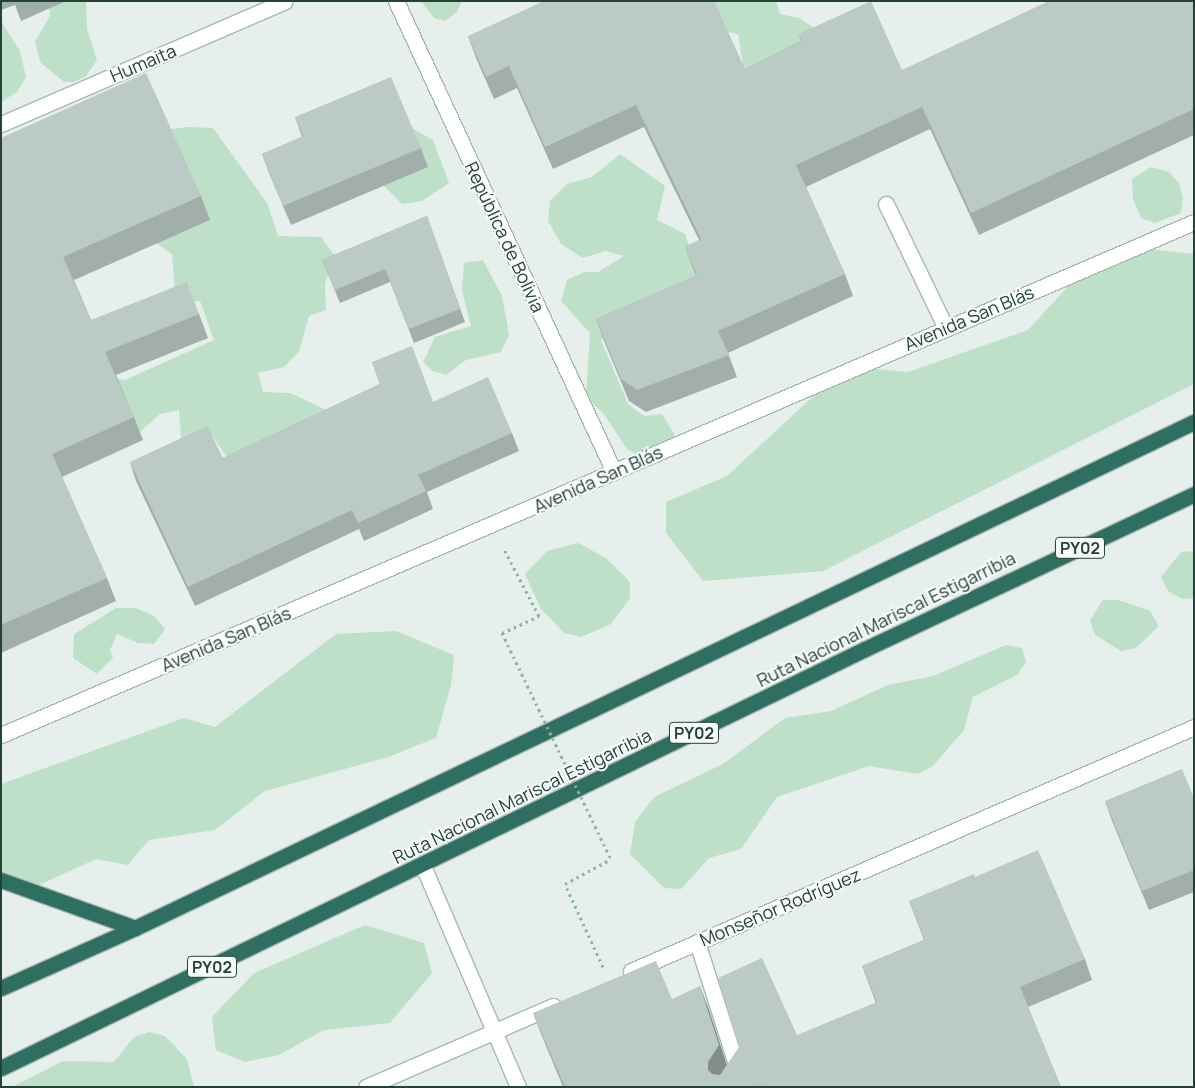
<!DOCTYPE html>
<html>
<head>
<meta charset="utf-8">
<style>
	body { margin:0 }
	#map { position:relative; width:1195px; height:1088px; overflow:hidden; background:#e6efeb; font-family:Manrope,sans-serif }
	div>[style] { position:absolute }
	.green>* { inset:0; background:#bfe0c8 }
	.path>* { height:3px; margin-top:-1.5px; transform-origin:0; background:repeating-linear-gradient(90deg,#86b3a5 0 2.5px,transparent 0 6.5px) }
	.roads { filter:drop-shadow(1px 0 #a8b8b2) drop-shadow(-1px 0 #a8b8b2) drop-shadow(0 1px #a8b8b2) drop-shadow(0 -1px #a8b8b2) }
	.lane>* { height:15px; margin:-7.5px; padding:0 7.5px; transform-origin:7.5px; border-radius:7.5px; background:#fff }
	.street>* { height:15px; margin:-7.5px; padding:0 7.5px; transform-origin:7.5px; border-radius:7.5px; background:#fff }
	.secondary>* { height:15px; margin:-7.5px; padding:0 7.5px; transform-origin:7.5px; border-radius:7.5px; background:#fff }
	.highway>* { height:15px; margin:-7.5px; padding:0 7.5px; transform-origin:7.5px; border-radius:7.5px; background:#2f6f62 }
	.path-bridge>* { height:3px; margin-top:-1.5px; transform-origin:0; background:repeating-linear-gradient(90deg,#86b3a5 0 2.5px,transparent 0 6.5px) }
	.wall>* { inset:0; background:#a1aea9 }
	.shaded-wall>* { inset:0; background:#838d89 }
	.building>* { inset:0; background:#bbcac4 }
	span { translate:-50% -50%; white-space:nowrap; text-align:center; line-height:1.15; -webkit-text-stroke:4px #f7fbf9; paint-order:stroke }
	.shield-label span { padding:1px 4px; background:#f7fbf9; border:1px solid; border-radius:4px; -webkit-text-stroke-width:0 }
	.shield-label { font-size:16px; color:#24423a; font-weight:700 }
	.street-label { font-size:18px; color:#24423a }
	.frame { position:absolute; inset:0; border:2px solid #24423a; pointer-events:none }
</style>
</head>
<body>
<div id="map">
	<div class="green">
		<i style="clip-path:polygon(48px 1px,86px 1px,87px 29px,97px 60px,86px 76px,74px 82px,64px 82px,40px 62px,35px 42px,50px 16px)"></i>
		<i style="clip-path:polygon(421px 1px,462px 1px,456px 13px,445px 21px,434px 18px)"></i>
		<i style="clip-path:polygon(705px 1px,776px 1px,780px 14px,799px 18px,813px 27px,820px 40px,744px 71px,738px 34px,716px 30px)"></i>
		<i style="clip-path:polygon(1px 21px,20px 51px,26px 77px,17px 92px,1px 102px)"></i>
		<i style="clip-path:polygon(187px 127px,213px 128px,267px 203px,278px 236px,321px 237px,334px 255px,325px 284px,326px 310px,309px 316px,299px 352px,284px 367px,258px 373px,263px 392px,290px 393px,335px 414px,232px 465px,213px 437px,181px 440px,179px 410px,160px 414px,132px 439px,103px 377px,125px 380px,214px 340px,200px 301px,186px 302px,175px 294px,172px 254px,143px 234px,157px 131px)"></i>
		<i style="clip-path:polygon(412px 128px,433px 140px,449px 183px,422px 201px,402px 204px,384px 186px,371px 159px)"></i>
		<i style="clip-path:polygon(620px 154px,665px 186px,657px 220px,685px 234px,700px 279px,601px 340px,628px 404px,644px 416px,662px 414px,676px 437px,670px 455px,655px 464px,627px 449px,604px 414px,586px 397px,590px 333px,561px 301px,567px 280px,584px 272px,598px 272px,624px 256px,605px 251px,583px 258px,561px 244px,548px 221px,550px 201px,567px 184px,592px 177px)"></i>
		<i style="clip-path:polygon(1151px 167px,1169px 172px,1179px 183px,1183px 197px,1181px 213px,1155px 223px,1141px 218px,1133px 199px,1132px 179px)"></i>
		<i style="clip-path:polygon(1122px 246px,1194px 254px,1194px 384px,823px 571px,703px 581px,666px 533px,666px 502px,727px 476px,846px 366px,908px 372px,1028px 330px,1091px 261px)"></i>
		<i style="clip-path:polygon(483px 260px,502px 296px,509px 335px,501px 352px,466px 360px,446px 375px,432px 371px,423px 362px,435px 337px,471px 326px,462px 290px,464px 263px)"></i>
		<i style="clip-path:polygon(578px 543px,606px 558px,630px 582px,630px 598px,611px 624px,581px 637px,564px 633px,541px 609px,525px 574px,547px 551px)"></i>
		<i style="clip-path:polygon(1194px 551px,1194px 598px,1182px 599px,1168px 591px,1161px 577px,1181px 552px)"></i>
		<i style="clip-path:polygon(1103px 600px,1119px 600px,1150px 611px,1159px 626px,1136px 648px,1121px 651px,1095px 635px,1090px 620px)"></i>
		<i style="clip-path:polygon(116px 608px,136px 608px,154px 616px,165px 629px,154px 644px,138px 643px,117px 634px,110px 650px,113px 658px,97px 674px,73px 658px,74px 634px)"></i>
		<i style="clip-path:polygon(396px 631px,454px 655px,451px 685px,436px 738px,388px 757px,265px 791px,215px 830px,149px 840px,128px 865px,96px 859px,35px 887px,5px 876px,1px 871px,1px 784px,184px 718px,215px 727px,336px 634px)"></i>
		<i style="clip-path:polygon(1006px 645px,1022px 648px,1026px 662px,1017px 675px,973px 697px,964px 730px,933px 766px,918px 774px,869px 766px,777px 797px,741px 849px,709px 858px,681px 889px,664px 888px,630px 854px,635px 822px,654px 797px,723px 764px,785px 718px,831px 711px,888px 685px,933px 676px)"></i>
		<i style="clip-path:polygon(365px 925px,424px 943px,432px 973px,390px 1023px,324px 1030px,279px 1055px,245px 1062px,216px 1050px,212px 1017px,254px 973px)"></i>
		<i style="clip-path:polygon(149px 1032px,165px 1036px,187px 1059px,194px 1087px,12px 1087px,63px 1061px,114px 1062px,134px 1037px)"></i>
	</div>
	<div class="path">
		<i style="left:502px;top:633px;width:41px;rotate:-24.7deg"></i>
		<i style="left:539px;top:616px;width:76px;rotate:-117.6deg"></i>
		<i style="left:603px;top:967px;width:91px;rotate:-114.6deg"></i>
		<i style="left:565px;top:884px;width:52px;rotate:-28.5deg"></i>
	</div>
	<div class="roads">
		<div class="lane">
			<i style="left:886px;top:204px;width:138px;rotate:64.2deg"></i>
			<i style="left:697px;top:942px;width:131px;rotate:72.3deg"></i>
			<i style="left:737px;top:1067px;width:24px;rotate:123deg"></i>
		</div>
		<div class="street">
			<i style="left:396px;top:1px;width:519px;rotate:65.16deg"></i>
			<i style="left:1px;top:124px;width:309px;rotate:-23.4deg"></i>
		</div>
		<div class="secondary">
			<i style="left:1px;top:735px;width:1299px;rotate:-23.27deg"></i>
			<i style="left:423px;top:866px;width:241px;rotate:66.7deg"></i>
			<i style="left:631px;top:971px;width:614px;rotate:-23.43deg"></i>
			<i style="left:366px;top:1087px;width:204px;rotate:-23.4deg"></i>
		</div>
		<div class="highway">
			<i style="left:1px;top:880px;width:142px;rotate:19.7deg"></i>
			<i style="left:1px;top:988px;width:147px;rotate:-24.1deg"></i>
			<i style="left:135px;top:928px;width:1174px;rotate:-25.54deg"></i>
			<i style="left:1px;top:1068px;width:960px;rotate:-25.87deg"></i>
			<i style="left:865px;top:649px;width:364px;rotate:-25.2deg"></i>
		</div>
	</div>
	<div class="path-bridge">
		<i style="left:502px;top:633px;width:251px;rotate:64.3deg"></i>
	</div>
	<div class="wall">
		<i style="clip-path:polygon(1px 1px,66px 1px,21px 21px,15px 5px,1px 10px)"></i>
		<i style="clip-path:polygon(1194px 1px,1194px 135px,979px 235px,930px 129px,806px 187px,845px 274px,853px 296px,728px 353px,737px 377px,646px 412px,629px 401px,604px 341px,596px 319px,696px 276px,685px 247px,699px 240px,644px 127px,553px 169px,517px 88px,494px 99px,476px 58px,468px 36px,745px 69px,801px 41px,799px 34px,902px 70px)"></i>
		<i style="clip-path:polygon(295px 117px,421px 148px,428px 167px,291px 225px,269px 173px,262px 154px,302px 137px)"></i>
		<i style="clip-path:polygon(1px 138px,201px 196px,210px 220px,74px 280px,91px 320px,199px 314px,208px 338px,116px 375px,134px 417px,143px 440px,62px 477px,107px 578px,116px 601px,1px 653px)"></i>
		<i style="clip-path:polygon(427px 216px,465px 322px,414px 343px,390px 282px,340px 303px,322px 260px)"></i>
		<i style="clip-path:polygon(372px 362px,433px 402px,512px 433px,519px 451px,427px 492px,433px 509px,364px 541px,359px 529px,195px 606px,136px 481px,130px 462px,223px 458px,380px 384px)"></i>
		<i style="clip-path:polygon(1194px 798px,1194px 892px,1149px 910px,1112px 821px,1105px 801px)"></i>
		<i style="clip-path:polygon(975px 877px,1085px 959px,1092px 980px,1028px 1007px,1061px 1087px,563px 1087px,541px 1034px,533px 1013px,672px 999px,708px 1007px,727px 1065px,876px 1003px,862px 966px,924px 940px,909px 901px)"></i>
	</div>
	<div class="shaded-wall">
		<i style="clip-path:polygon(700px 986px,708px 1007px,727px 1066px,716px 1082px,708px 1070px)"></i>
	</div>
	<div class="building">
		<i style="clip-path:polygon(544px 1px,714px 1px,745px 69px,802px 41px,799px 34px,871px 1px,902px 70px,1049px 1px,1194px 1px,1194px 109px,971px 213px,922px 107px,796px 165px,845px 274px,718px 331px,729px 355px,637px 390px,621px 379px,596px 319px,697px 275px,685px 247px,701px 239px,636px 105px,545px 147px,509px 66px,486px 77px,468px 36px)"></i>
		<i style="clip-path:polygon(146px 73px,201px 196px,63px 257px,91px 320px,187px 282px,199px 314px,105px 352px,134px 417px,52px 454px,107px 578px,1px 625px,1px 138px)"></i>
		<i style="clip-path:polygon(391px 77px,421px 148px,283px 206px,262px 154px,303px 136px,295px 117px)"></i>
		<i style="clip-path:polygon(427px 216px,460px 309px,409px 329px,385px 269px,335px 290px,322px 260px)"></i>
		<i style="clip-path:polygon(412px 346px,433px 402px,488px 377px,512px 433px,418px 475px,426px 491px,358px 523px,352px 510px,188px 587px,130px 462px,207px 426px,223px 458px,380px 384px,372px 362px)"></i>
		<i style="clip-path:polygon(1182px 769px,1194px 798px,1194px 870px,1142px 891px,1105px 801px)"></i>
		<i style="clip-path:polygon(1038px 850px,1085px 959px,1020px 987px,1061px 1087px,762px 1087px,761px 1085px,756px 1087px,565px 1087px,533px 1013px,656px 961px,672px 999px,700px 986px,719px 1045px,708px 1062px,708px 1070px,712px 1074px,720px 1075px,739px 1047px,718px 978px,762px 958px,797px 1035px,877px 1002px,862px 966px,925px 940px,909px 901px,974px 874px,975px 877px)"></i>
	</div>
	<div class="shield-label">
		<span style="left:1080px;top:548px">PY02</span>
		<span style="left:694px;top:733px">PY02</span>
		<span style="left:212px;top:967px">PY02</span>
	</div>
	<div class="street-label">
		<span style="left:143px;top:63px;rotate:-23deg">Humaita</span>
		<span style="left:505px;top:237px;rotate:65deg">República de Bolivia</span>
		<span style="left:969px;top:318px;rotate:-23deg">Avenida San Blás</span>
		<span style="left:598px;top:479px;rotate:-24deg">Avenida San Blás</span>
		<span style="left:886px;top:619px;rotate:-26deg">Ruta Nacional Mariscal Estigarribia</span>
		<span style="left:226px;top:639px;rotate:-23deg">Avenida San Blás</span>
		<span style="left:522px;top:796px;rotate:-26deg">Ruta Nacional Mariscal Estigarribia</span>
		<span style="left:780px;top:907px;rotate:-23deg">Monseñor Rodríguez</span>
	</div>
	<div class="frame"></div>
</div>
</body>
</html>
